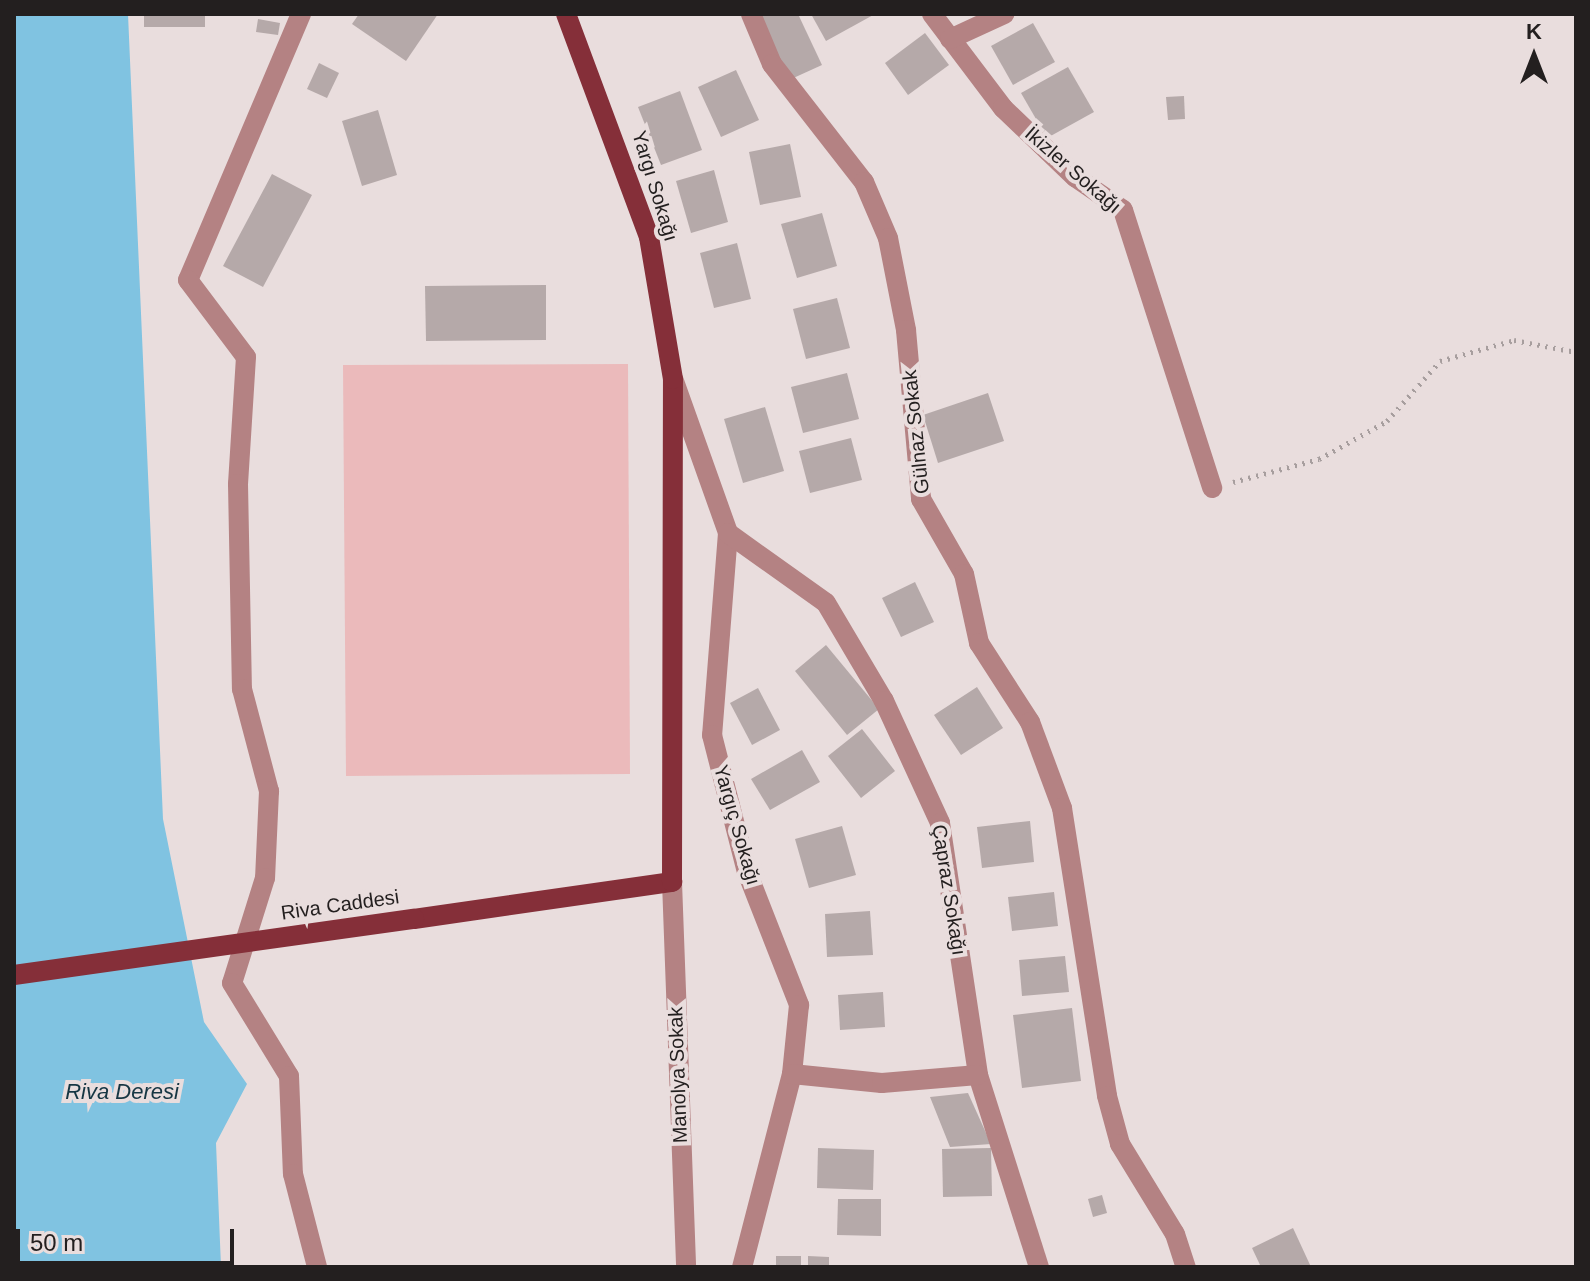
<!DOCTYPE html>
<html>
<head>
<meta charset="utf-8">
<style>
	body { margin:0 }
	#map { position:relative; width:1590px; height:1281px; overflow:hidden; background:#e9dddd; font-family:Helvetica,sans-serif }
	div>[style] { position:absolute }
	.green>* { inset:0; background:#ebbabb }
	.water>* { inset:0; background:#80c3e1 }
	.building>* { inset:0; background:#b5a9a9 }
	.path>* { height:5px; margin-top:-2.5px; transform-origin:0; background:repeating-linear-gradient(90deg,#a79e9e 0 2px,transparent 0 8px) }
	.minor>* { height:20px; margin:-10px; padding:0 10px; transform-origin:10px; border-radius:10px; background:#b48283 }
	.major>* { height:20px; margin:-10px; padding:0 10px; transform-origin:10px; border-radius:10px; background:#852f39 }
	.major-bridge>* { height:20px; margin:-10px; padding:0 10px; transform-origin:10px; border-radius:10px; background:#852f39 }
	span { translate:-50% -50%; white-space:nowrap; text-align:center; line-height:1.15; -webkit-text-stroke:8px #e9dddd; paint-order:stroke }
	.street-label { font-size:20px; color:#231f1f }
	.water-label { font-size:22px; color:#163643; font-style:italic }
	.frame { position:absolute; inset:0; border:16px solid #231f1f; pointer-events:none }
	.north { position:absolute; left:1494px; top:16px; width:80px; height:80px; -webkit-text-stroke:6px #e9dddd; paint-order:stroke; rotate:0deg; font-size:22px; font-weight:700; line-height:32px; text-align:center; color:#231f1f }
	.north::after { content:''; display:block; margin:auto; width:28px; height:36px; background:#231f1f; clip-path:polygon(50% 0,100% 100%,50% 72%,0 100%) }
	.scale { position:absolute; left:16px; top:1229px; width:218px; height:36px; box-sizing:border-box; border:4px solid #231f1f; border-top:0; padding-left:10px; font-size:24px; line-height:28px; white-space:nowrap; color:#231f1f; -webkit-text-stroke:6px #e9dddd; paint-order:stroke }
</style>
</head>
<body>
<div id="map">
	<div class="green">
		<i style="clip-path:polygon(628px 364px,630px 774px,346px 776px,343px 365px)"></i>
	</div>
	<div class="water">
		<i style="clip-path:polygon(14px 14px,128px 14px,163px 819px,204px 1022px,247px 1084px,216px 1143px,221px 1267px,14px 1267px)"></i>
	</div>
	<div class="building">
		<i style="clip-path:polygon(144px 14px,205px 14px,205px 27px,144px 27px)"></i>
		<i style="clip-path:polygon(359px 14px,438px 14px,406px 61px,352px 24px)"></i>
		<i style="clip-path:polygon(758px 14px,798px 14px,822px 65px,789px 80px)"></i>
		<i style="clip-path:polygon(811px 14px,875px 14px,826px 41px)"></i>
		<i style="clip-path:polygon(258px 19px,280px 23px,278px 35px,256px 32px)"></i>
		<i style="clip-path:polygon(1033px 23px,1055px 62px,1013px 85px,991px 46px)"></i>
		<i style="clip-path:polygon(925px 33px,949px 65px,908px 95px,885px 63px)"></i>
		<i style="clip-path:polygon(319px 63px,339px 73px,327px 98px,307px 89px)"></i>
		<i style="clip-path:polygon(1068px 67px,1094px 112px,1047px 138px,1021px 93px)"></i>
		<i style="clip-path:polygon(736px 70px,759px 120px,721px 137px,698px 87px)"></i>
		<i style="clip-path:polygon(680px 91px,702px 150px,661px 165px,638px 107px)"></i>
		<i style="clip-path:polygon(1184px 96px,1185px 119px,1168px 120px,1166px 97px)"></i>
		<i style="clip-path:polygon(378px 110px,397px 175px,362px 186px,342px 121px)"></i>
		<i style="clip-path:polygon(790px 144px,801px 197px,760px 205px,749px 152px)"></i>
		<i style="clip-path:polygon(714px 170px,728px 222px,691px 233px,676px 181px)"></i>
		<i style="clip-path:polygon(272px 174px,312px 195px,263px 287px,223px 266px)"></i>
		<i style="clip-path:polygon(822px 213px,837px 266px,797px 278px,781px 224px)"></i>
		<i style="clip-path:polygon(737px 243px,751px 299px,714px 308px,700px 253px)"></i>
		<i style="clip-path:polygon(546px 285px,546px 340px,426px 341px,425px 286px)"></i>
		<i style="clip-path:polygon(837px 298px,850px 348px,806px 359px,793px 309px)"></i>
		<i style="clip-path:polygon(847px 373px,859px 419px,803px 433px,791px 387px)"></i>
		<i style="clip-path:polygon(988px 393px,1004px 441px,938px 463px,923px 415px)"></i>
		<i style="clip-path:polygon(765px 407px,784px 471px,743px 483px,724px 419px)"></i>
		<i style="clip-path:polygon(851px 438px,862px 480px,810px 493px,799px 451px)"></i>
		<i style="clip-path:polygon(915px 582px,934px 622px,901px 637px,882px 598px)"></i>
		<i style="clip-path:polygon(826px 645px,879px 709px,847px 735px,795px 671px)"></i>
		<i style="clip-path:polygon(977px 687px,1003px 728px,961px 755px,934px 715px)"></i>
		<i style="clip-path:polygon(758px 688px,780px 730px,752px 745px,730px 703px)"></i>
		<i style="clip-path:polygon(862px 729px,895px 771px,861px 798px,828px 756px)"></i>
		<i style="clip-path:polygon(802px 750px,820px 782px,770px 810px,751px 779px)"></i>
		<i style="clip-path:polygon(1030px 821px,1034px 862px,982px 868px,977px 827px)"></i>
		<i style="clip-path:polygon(842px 826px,856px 875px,809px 888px,795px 839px)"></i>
		<i style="clip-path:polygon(1054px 892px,1058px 926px,1012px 931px,1008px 897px)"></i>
		<i style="clip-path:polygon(870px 911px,873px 955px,827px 957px,825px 914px)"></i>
		<i style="clip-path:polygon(1065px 956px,1069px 992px,1022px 996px,1019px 960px)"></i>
		<i style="clip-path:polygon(883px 992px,885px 1027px,840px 1030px,838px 995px)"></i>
		<i style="clip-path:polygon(1072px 1008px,1081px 1081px,1022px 1088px,1013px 1015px)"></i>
		<i style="clip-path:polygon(968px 1093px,991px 1144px,950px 1147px,930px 1097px)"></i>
		<i style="clip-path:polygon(818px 1148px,874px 1150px,873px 1190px,817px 1188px)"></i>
		<i style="clip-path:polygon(991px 1148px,992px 1196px,943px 1197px,942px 1149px)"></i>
		<i style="clip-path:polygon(1102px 1195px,1107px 1213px,1093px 1217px,1088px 1199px)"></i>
		<i style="clip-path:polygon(838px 1199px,881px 1199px,881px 1236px,837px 1235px)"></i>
		<i style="clip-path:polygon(1293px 1228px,1311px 1267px,1261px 1267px,1252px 1248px)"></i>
		<i style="clip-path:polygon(776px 1256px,801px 1256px,801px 1267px,776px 1267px)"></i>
		<i style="clip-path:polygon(808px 1256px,829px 1257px,829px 1267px,808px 1267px)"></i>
	</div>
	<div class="path">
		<i style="left:1233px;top:482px;width:89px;rotate:-15deg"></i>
		<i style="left:1319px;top:459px;width:78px;rotate:-29.2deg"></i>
		<i style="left:1387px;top:421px;width:80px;rotate:-48.5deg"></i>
		<i style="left:1440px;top:361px;width:77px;rotate:-15.8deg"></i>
		<i style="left:1514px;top:340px;width:63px;rotate:11deg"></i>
	</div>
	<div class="minor">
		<i style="left:301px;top:14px;width:289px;rotate:113deg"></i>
		<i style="left:188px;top:280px;width:96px;rotate:53deg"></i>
		<i style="left:246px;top:357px;width:127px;rotate:93.6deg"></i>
		<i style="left:238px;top:484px;width:205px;rotate:88.9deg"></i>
		<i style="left:242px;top:689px;width:106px;rotate:75.2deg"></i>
		<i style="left:269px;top:791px;width:87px;rotate:92.6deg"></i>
		<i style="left:265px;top:878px;width:110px;rotate:107.4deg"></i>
		<i style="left:232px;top:983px;width:109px;rotate:58.5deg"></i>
		<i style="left:289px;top:1076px;width:98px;rotate:87.7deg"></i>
		<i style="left:293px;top:1174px;width:96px;rotate:75.5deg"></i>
		<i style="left:751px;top:14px;width:54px;rotate:67.2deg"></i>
		<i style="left:772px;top:64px;width:150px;rotate:52.1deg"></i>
		<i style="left:864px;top:182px;width:61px;rotate:66.8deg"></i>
		<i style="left:888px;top:238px;width:94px;rotate:78.9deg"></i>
		<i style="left:906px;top:330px;width:170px;rotate:84.9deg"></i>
		<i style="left:921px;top:499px;width:86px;rotate:60.2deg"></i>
		<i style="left:964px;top:574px;width:71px;rotate:77.7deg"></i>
		<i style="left:979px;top:643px;width:94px;rotate:57.2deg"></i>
		<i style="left:1030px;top:722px;width:92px;rotate:69.6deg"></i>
		<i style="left:1062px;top:808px;width:291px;rotate:81.1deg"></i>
		<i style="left:1107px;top:1096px;width:50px;rotate:74.8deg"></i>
		<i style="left:1120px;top:1144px;width:105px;rotate:58.6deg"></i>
		<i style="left:1175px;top:1234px;width:35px;rotate:72deg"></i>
		<i style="left:932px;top:14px;width:118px;rotate:52.9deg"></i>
		<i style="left:1003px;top:108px;width:100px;rotate:43.8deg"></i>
		<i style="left:1075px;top:177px;width:58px;rotate:34.5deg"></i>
		<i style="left:1123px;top:210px;width:292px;rotate:72.2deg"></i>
		<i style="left:950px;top:39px;width:60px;rotate:-24.8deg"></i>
		<i style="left:674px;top:381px;width:161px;rotate:70.4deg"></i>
		<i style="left:728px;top:533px;width:203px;rotate:94.5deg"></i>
		<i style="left:712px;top:735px;width:141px;rotate:75.7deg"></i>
		<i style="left:747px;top:872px;width:143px;rotate:68.6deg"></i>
		<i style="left:799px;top:1005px;width:69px;rotate:95.8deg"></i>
		<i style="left:792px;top:1074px;width:199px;rotate:104.5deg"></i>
		<i style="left:728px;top:533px;width:120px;rotate:35.5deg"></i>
		<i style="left:826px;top:603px;width:114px;rotate:59.4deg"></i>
		<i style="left:884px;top:701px;width:134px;rotate:65.3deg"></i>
		<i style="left:940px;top:823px;width:255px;rotate:81.4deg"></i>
		<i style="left:978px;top:1075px;width:201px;rotate:72.4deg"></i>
		<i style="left:672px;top:882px;width:385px;rotate:87.9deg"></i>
		<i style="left:792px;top:1074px;width:90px;rotate:5.7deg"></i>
		<i style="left:882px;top:1083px;width:96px;rotate:-4.8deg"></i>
	</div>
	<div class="major">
		<i style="left:414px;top:919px;width:261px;rotate:-8.2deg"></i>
		<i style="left:672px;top:882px;width:503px;rotate:-89.89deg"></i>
		<i style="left:673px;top:379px;width:144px;rotate:-99.6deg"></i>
		<i style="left:649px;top:237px;width:238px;rotate:-110.4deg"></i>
	</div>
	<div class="major-bridge">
		<i style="left:14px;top:975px;width:404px;rotate:-8deg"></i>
	</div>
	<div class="street-label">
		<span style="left:1073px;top:170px;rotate:41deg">İkizler Sokağı</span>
		<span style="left:655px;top:186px;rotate:73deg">Yargı Sokağı</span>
		<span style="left:916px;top:432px;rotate:-96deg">Gülnaz Sokak</span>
		<span style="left:737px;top:825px;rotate:74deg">Yargıç Sokağı</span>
		<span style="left:949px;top:890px;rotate:81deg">Çapraz Sokağı</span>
		<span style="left:340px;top:905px;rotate:-8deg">Riva Caddesi</span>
		<span style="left:678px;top:1075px;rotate:-92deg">Manolya Sokak</span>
	</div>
	<div class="water-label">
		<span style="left:122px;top:1092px">Riva Deresi</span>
	</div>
	<div class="frame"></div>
	<div class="north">K</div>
	<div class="scale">50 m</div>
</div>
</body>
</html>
